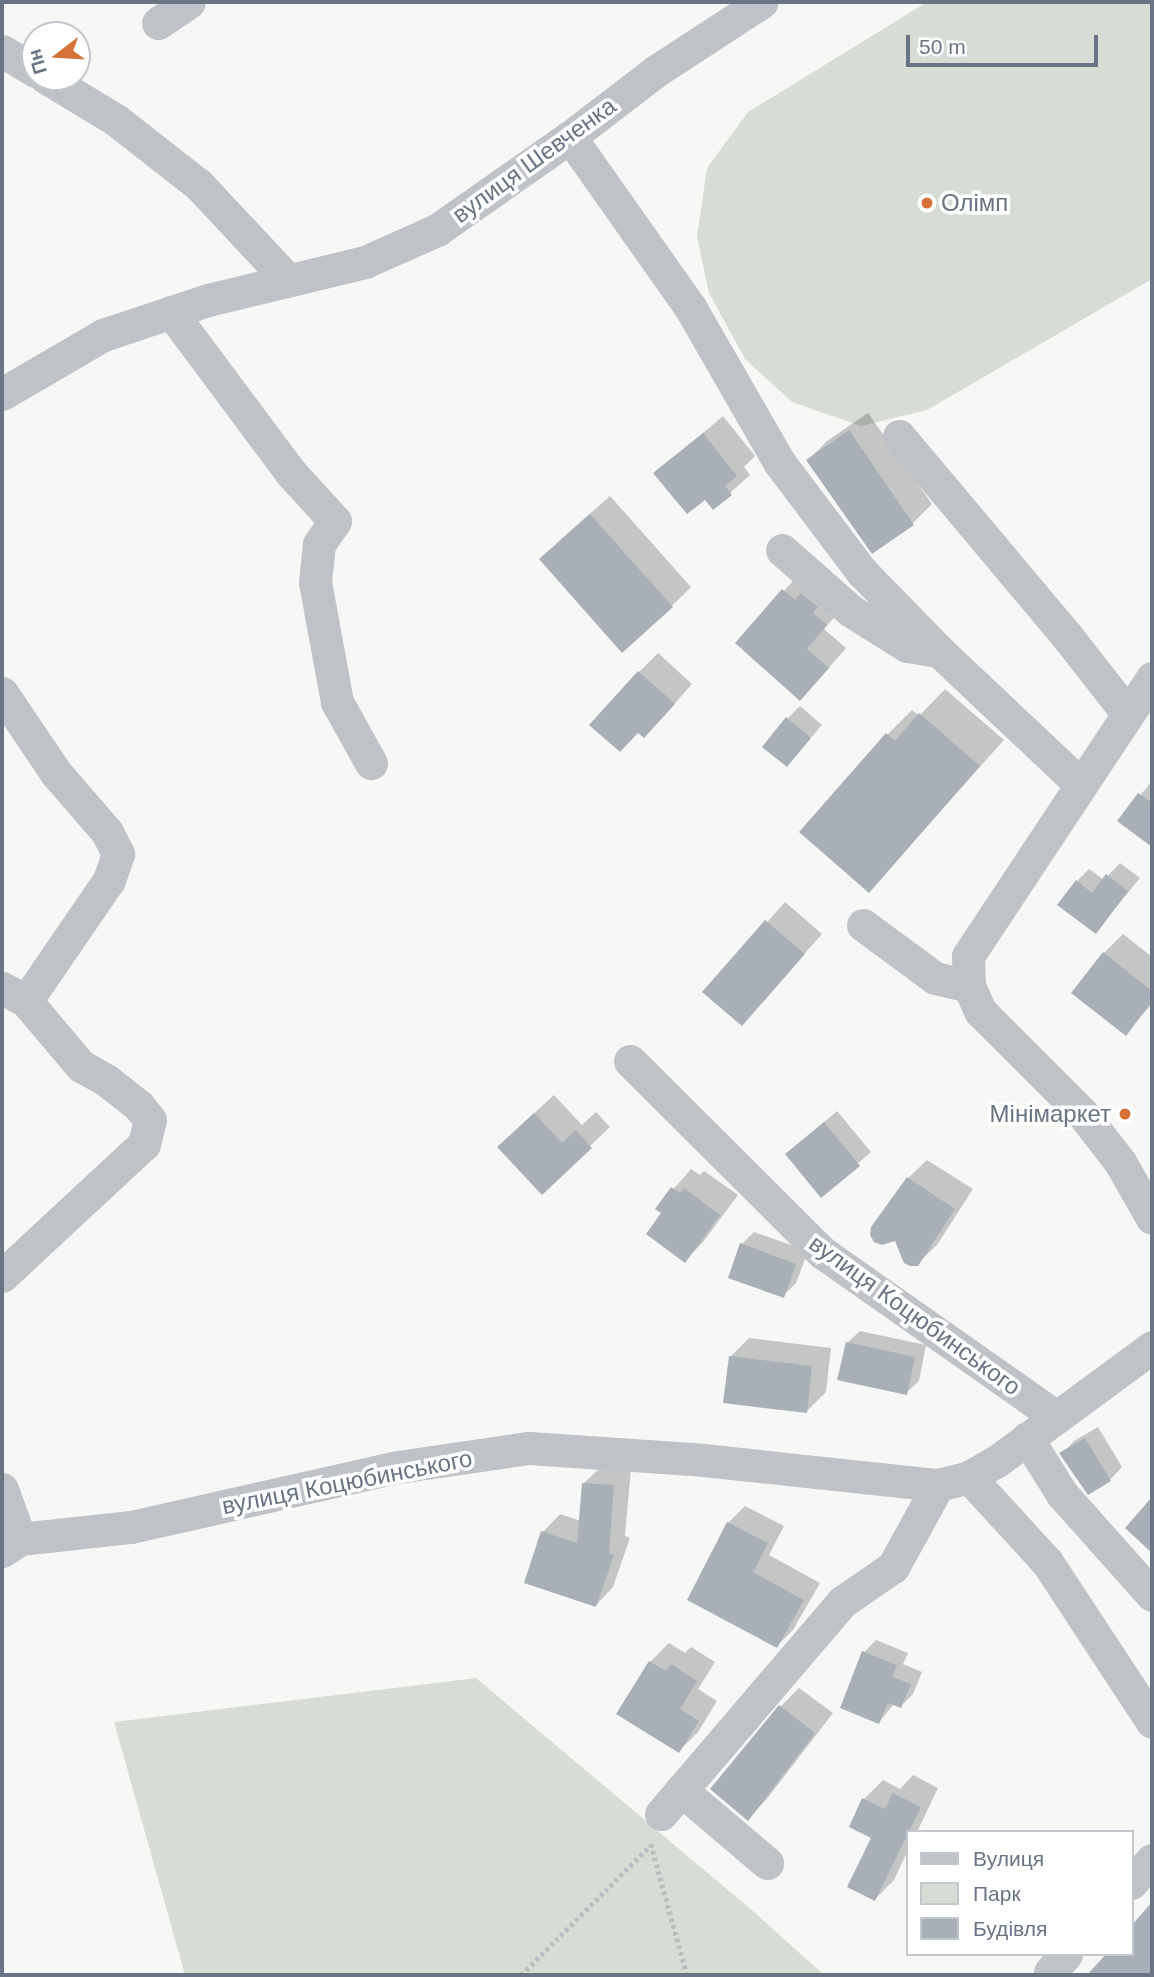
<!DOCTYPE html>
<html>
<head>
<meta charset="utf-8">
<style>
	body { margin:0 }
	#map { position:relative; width:1154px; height:1977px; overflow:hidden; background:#f7f8f5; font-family:Helvetica,sans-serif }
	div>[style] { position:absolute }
	.green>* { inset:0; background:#d7dcd5 }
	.shadow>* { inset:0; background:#0003 }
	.building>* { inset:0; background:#a9afb6 }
	.path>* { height:4.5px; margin-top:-2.25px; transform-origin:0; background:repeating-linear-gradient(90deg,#babcbf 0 3.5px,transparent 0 7px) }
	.minor>* { height:33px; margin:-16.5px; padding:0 16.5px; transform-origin:16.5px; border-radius:16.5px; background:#bfc3c7 }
	.dots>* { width:19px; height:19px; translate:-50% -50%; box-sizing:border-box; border:4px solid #fff; border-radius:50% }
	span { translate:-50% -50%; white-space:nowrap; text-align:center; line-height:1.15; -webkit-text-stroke:7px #fff; paint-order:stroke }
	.street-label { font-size:24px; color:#697584 }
	.poi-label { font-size:24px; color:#697584 }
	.left { translate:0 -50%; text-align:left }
	.right { translate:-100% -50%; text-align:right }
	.frame { position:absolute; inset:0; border:4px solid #697584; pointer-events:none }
	.legend { position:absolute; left:906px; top:1830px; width:228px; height:126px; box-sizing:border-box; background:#fff; border:2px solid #c3c8ce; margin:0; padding:9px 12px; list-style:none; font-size:21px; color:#697584 }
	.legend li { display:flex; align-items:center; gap:14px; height:35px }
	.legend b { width:35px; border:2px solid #c3c8ce }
	.north { position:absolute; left:21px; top:21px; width:70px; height:70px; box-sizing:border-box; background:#fff; border:2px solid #c3c8ce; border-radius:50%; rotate:253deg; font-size:19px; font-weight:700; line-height:28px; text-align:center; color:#697584 }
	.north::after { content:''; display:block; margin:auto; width:24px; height:32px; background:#d67138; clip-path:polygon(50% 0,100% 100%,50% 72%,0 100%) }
	.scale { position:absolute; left:906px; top:35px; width:192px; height:32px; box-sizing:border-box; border:4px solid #697584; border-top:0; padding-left:9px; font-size:21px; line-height:24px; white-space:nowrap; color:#697584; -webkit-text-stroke:5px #fff; paint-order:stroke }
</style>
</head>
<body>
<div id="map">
	<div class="green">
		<i style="clip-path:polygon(927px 2px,1152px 2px,1152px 279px,927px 410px,861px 426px,792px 402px,745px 359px,709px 293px,697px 237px,707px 168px,748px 112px)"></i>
		<i style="clip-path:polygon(476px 1678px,754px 1912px,824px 1975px,185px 1975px,114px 1722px)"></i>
	</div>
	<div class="shadow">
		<i style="clip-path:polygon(868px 413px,932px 504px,913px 523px,873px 552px,808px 460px,827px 441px)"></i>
		<i style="clip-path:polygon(723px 416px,755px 456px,744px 467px,750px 475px,714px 507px,706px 497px,656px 473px)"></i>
		<i style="clip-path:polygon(610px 496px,691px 587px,672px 606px,560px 540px)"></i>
		<i style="clip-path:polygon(802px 571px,845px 605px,824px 629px,846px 648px,819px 679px,737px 643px)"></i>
		<i style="clip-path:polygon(658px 653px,692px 684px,663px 717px,639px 672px)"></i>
		<i style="clip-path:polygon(945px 689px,1004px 740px,869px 891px,887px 735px,912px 710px,919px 716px)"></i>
		<i style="clip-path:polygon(800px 706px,822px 725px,787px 765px,787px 719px)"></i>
		<i style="clip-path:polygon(1152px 781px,1152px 845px,1120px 820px)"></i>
		<i style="clip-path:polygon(1120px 863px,1140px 878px,1096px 932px,1077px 881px,1089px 869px,1104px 880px)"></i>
		<i style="clip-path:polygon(785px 902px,822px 934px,742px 1024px,705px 992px)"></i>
		<i style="clip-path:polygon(1123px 934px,1152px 957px,1152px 1004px,1126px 1033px,1104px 953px)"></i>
		<i style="clip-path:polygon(554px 1095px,582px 1125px,596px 1112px,610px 1127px,542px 1192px,518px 1128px)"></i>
		<i style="clip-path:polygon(837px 1111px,871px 1152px,821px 1195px,787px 1154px)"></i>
		<i style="clip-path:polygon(927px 1160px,973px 1189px,937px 1245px,917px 1264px,896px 1239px,908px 1178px)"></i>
		<i style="clip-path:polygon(691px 1169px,700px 1175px,704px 1171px,738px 1195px,703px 1242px,685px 1261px,663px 1213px,657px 1208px)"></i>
		<i style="clip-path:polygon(754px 1232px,808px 1251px,796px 1283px,783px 1296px,742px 1244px)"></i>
		<i style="clip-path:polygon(860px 1331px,926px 1345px,919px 1381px,906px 1393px,847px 1343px)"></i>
		<i style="clip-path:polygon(749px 1338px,831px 1348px,826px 1392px,807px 1411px,730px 1357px)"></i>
		<i style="clip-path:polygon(1098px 1427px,1122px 1467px,1110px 1480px,1062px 1454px,1074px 1441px)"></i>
		<i style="clip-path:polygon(602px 1466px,631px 1468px,625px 1536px,630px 1538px,613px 1587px,596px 1605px,543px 1532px,560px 1514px,581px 1521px,584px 1483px)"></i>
		<i style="clip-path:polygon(745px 1506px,784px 1526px,769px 1555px,820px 1583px,793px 1630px,777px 1646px,689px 1599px,728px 1523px)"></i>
		<i style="clip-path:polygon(876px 1640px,908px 1653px,903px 1664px,922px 1672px,913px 1694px,901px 1706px,894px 1704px,879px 1722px,864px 1652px)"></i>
		<i style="clip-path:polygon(669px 1643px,685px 1653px,691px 1647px,715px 1662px,698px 1689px,717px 1701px,698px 1732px,679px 1751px,650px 1662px)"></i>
		<i style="clip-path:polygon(799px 1688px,833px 1713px,766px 1800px,748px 1819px,780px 1707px)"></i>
		<i style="clip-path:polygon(913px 1775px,938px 1788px,917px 1832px,907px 1832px,907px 1852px,894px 1880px,875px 1899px,873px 1837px,864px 1799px,883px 1780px,900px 1789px)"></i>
		<i style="clip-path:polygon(1152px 1905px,1152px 1975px,1090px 1975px,1108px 1954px,1131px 1954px,1131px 1929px)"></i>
	</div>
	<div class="building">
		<i style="clip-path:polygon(849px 430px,914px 525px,872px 554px,806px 460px)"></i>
		<i style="clip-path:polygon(703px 433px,737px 476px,725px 486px,732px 495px,713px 510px,705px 500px,687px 514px,653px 473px)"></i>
		<i style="clip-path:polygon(590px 514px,673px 607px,622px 653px,539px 559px)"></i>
		<i style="clip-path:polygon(782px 589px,795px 600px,801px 593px,818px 607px,813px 613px,827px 625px,807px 649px,829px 668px,800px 701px,735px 643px)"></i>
		<i style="clip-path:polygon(638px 671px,675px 704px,644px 738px,638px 733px,620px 752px,589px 725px)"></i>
		<i style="clip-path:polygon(919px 713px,980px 766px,869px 893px,799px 832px,886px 733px,895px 741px)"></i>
		<i style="clip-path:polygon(786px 717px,811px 738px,787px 767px,762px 747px)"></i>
		<i style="clip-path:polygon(1138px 793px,1152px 803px,1152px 847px,1117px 821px)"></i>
		<i style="clip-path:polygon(1106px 874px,1128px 891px,1096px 934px,1057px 905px,1076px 880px,1092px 893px)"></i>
		<i style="clip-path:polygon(765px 920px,805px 954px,742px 1026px,702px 992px)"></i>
		<i style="clip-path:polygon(1103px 952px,1152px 991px,1152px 1001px,1126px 1036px,1071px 993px)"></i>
		<i style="clip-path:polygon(534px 1113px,562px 1143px,576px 1130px,592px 1148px,542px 1195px,497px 1147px)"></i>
		<i style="clip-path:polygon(824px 1122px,860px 1166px,821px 1198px,785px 1154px)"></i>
		<i style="clip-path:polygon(907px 1177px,955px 1209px,918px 1266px,910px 1266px,904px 1263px,895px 1241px,882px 1245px,874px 1242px,870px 1235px,871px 1227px)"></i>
		<i style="clip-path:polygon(671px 1187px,680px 1193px,684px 1188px,720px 1215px,685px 1263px,646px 1234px,661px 1213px,655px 1209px)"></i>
		<i style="clip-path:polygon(740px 1243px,796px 1264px,784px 1298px,728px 1278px)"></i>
		<i style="clip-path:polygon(846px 1342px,915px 1357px,907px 1395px,837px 1380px)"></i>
		<i style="clip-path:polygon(729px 1356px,812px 1366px,807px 1413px,723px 1403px)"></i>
		<i style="clip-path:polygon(1085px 1438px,1111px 1481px,1088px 1495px,1059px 1453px)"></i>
		<i style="clip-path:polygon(582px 1483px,614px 1485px,609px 1554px,614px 1555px,596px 1607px,524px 1583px,541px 1531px,577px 1543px)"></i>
		<i style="clip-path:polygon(1152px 1497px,1152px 1553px,1125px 1528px)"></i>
		<i style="clip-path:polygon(727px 1522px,768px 1543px,753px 1572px,804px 1600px,777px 1648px,687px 1600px)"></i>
		<i style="clip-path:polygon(862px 1651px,897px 1665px,892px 1677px,911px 1684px,901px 1708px,888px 1703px,879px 1724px,840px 1708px)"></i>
		<i style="clip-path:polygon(649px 1661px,666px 1671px,671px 1664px,697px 1681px,680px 1709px,699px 1721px,679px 1753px,616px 1714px)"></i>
		<i style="clip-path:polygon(779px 1705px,815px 1733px,748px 1821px,710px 1789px)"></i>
		<i style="clip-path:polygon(893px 1793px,921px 1807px,875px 1901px,847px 1887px,871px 1838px,849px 1827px,862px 1798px,885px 1809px)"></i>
		<i style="clip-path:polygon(1152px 1902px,1152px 1975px,1087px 1975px,1106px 1954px,1131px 1954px,1131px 1926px)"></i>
	</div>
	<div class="path">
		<i style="left:651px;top:1844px;width:136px;rotate:74.6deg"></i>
		<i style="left:521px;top:1975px;width:184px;rotate:-45deg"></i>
	</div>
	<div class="minor">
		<i style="left:158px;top:23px;width:37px;rotate:-34deg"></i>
		<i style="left:2px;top:51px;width:39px;rotate:31deg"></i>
		<i style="left:45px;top:77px;width:83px;rotate:31.2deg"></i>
		<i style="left:116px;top:120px;width:105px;rotate:38.1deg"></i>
		<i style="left:199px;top:185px;width:130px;rotate:46.9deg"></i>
		<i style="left:570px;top:137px;width:208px;rotate:54.8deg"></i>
		<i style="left:690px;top:307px;width:179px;rotate:60.1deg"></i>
		<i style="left:779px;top:462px;width:138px;rotate:53deg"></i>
		<i style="left:862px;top:572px;width:110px;rotate:45.7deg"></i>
		<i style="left:939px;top:651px;width:195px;rotate:43.3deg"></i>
		<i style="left:171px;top:312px;width:201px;rotate:53.3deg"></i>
		<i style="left:291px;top:473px;width:65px;rotate:47.5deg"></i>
		<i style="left:335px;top:521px;width:28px;rotate:125deg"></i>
		<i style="left:319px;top:544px;width:38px;rotate:96deg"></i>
		<i style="left:315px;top:582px;width:122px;rotate:79.6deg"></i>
		<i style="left:337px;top:702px;width:70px;rotate:60.9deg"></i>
		<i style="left:2px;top:394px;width:117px;rotate:-30.3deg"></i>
		<i style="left:103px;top:335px;width:111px;rotate:-18.4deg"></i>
		<i style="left:208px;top:300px;width:162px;rotate:-13.6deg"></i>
		<i style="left:365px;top:262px;width:79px;rotate:-24deg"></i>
		<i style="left:437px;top:230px;width:162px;rotate:-35deg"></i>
		<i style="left:570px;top:137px;width:108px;rotate:-37.5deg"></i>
		<i style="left:656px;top:71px;width:126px;rotate:-33.1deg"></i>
		<i style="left:899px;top:436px;width:260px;rotate:50deg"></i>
		<i style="left:1066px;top:635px;width:100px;rotate:51.9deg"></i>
		<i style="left:782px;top:550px;width:92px;rotate:41.5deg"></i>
		<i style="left:851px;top:611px;width:66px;rotate:32deg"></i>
		<i style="left:907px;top:646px;width:31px;rotate:9deg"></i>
		<i style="left:1152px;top:678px;width:333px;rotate:123.5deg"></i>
		<i style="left:968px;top:956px;width:30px;rotate:88deg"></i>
		<i style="left:969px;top:986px;width:27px;rotate:66deg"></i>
		<i style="left:980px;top:1011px;width:144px;rotate:45deg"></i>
		<i style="left:1082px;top:1113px;width:62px;rotate:52.2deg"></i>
		<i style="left:1120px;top:1162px;width:64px;rotate:60.3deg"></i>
		<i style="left:2px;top:693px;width:97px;rotate:56deg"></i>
		<i style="left:56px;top:773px;width:78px;rotate:49.2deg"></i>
		<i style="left:107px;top:832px;width:25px;rotate:63deg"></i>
		<i style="left:118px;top:854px;width:28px;rotate:109deg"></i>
		<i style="left:109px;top:880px;width:147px;rotate:124.4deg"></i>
		<i style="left:863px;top:925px;width:89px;rotate:36.4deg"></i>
		<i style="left:935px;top:978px;width:35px;rotate:13deg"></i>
		<i style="left:2px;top:988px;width:27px;rotate:28deg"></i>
		<i style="left:26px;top:1001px;width:85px;rotate:49.8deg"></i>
		<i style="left:81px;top:1066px;width:29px;rotate:29deg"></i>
		<i style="left:106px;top:1080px;width:41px;rotate:38deg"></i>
		<i style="left:138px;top:1105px;width:19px;rotate:51deg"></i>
		<i style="left:150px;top:1120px;width:25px;rotate:104deg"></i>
		<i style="left:144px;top:1144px;width:194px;rotate:137.1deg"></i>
		<i style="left:630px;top:1061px;width:272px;rotate:44.9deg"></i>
		<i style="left:823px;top:1253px;width:285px;rotate:35.1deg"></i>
		<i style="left:1027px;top:1438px;width:66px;rotate:58deg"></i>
		<i style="left:1062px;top:1494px;width:135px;rotate:48.3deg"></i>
		<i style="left:969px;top:1477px;width:115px;rotate:47.5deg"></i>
		<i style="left:1047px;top:1562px;width:191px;rotate:56.7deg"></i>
		<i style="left:2px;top:1489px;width:53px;rotate:70.2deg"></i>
		<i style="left:2px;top:1551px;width:22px;rotate:-34deg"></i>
		<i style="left:20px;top:1539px;width:112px;rotate:-6.2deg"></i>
		<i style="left:131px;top:1527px;width:274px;rotate:-12.7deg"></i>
		<i style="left:398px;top:1467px;width:132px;rotate:-8.3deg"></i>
		<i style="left:529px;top:1448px;width:174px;rotate:3.9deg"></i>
		<i style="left:703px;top:1460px;width:236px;rotate:6.1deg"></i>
		<i style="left:938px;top:1485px;width:32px;rotate:-14deg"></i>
		<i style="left:969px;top:1477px;width:32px;rotate:-30deg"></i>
		<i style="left:997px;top:1461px;width:192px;rotate:-36.3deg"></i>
		<i style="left:681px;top:1790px;width:113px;rotate:40.3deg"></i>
		<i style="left:661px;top:1814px;width:279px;rotate:-49.5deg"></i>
		<i style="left:842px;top:1602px;width:62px;rotate:-34.5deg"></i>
		<i style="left:893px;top:1567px;width:94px;rotate:-61.2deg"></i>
		<i style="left:1131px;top:1883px;width:31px;rotate:-48deg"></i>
		<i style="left:1050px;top:1972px;width:24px;rotate:-48deg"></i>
	</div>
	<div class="dots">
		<i style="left:927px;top:203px;background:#d67138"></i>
		<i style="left:1125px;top:1114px;background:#d67138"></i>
	</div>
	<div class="street-label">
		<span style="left:534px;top:160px;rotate:-36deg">вулиця Шевченка</span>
		<span style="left:915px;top:1315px;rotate:36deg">вулиця Коцюбинського</span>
		<span style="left:347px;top:1482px;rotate:-11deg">вулиця Коцюбинського</span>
	</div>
	<div class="poi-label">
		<span class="left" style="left:941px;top:203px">Олімп</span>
		<span class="right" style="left:1111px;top:1114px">Мінімаркет</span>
	</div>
	<div class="frame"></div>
	<ul class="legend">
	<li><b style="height:9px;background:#bfc3c7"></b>Вулиця</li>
	<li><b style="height:19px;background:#d7dcd5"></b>Парк</li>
	<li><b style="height:19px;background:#a9afb6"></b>Будівля</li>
	</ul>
	<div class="north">Пн</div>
	<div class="scale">50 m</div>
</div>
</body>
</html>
